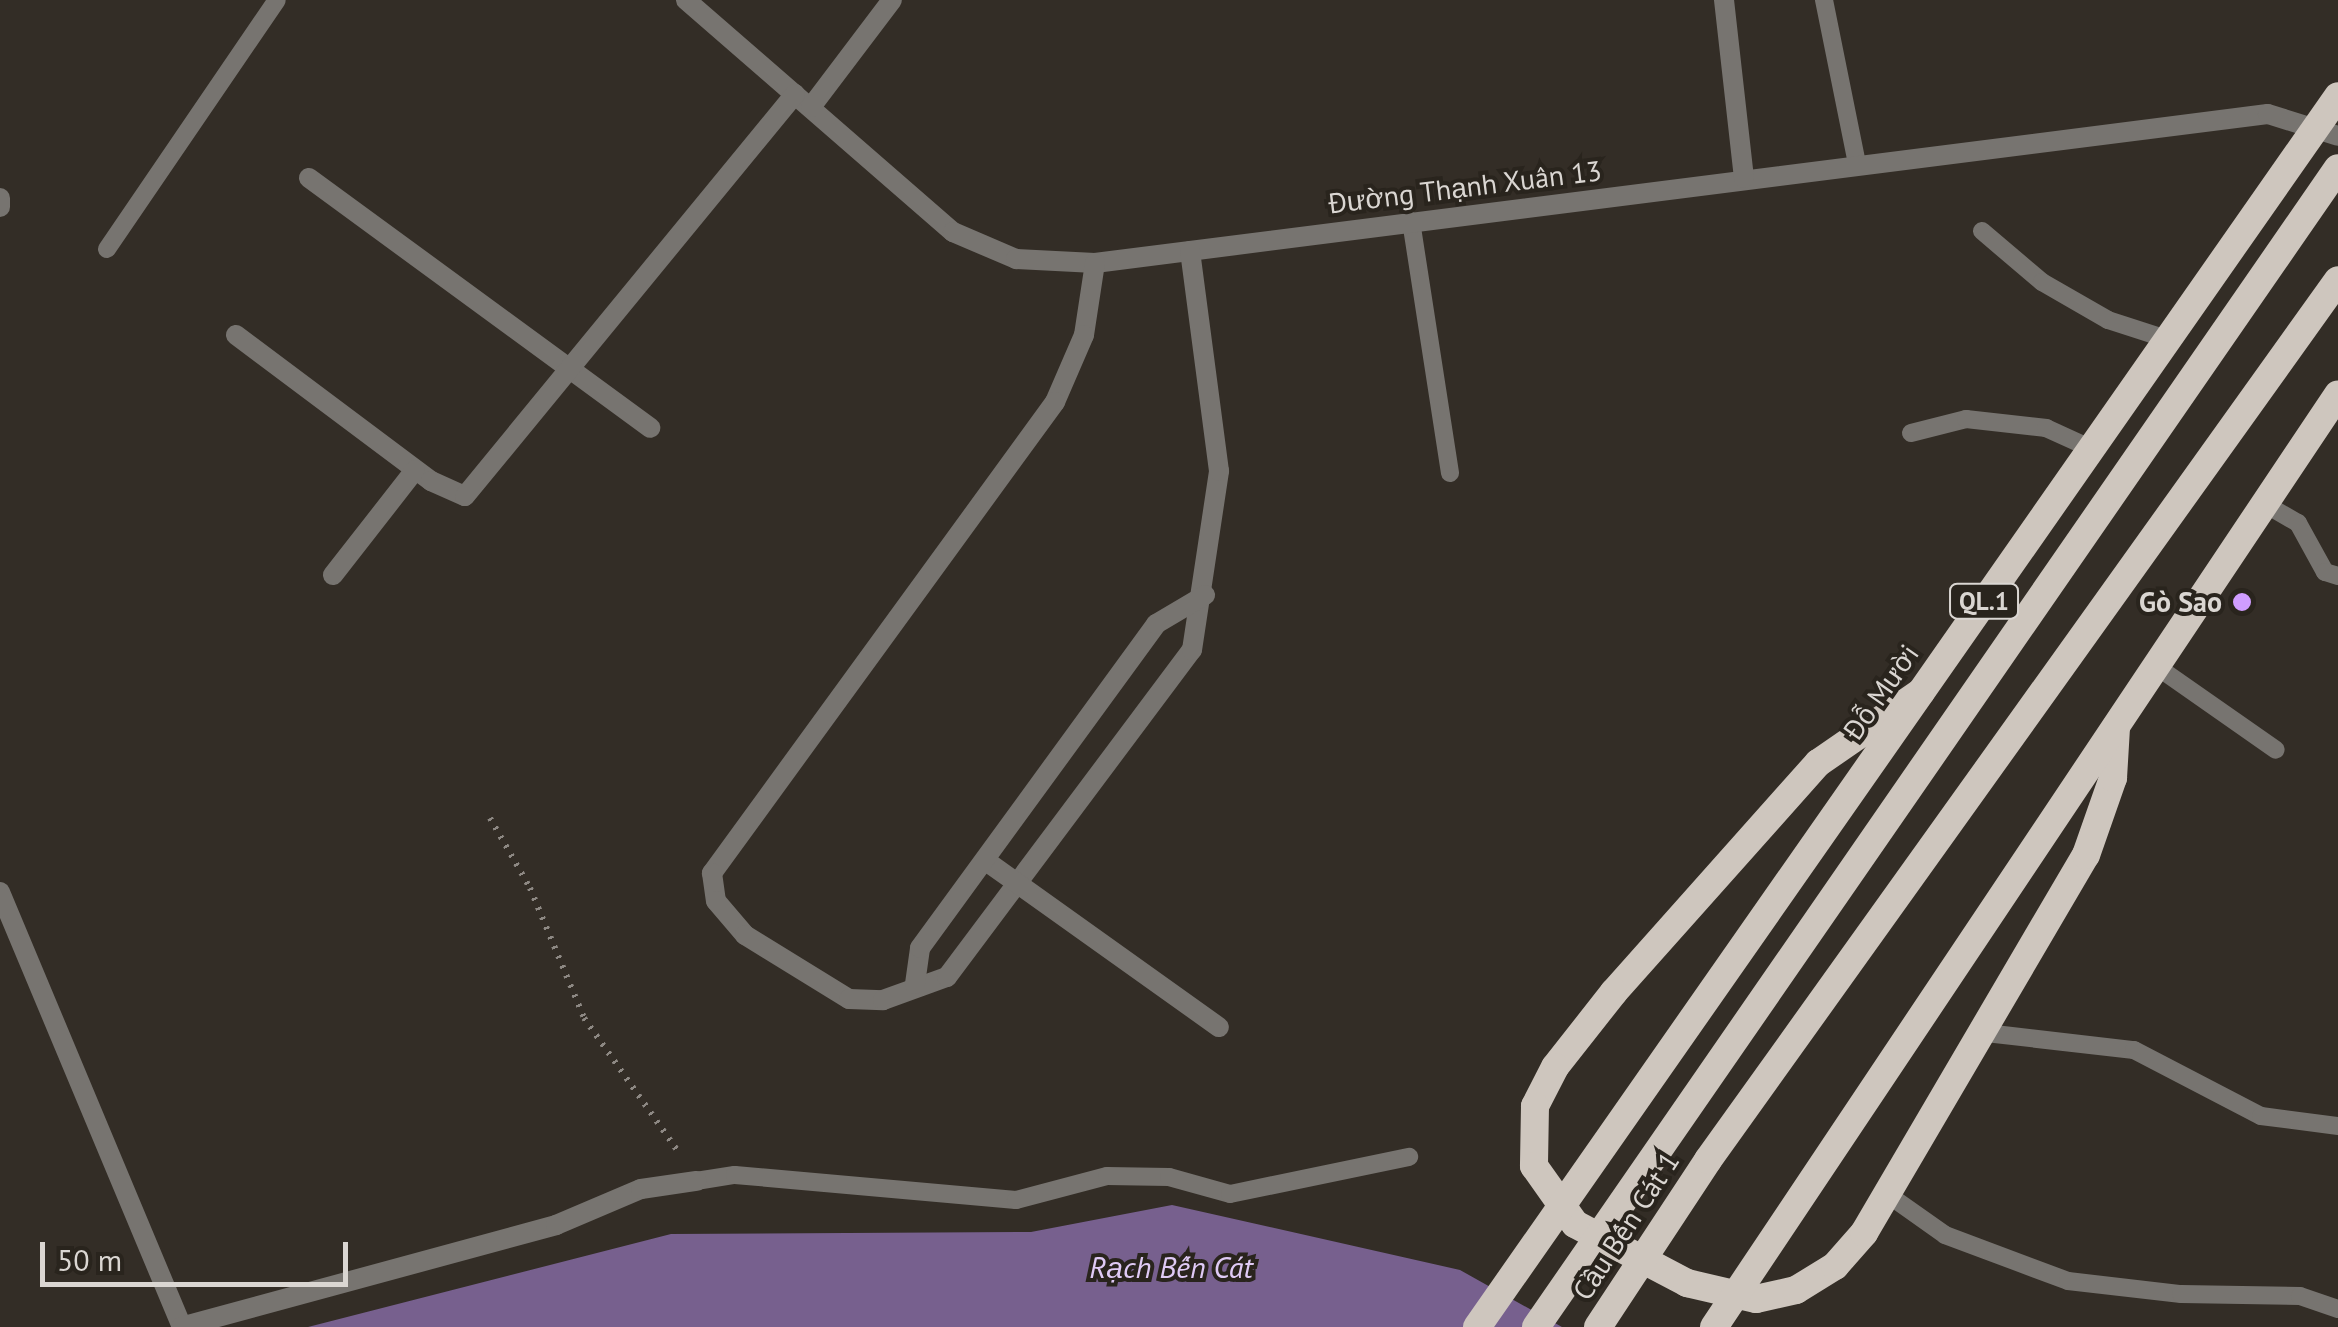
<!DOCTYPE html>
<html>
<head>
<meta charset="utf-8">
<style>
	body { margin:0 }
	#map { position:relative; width:2338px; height:1327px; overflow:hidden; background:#332d26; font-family:"PT Sans",sans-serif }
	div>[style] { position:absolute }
	.water>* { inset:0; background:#77608e }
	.path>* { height:6px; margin-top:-3px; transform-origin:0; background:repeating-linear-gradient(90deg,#8d8883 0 2.5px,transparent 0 10.5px) }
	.service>* { height:18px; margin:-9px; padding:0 9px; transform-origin:9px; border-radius:9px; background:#777470 }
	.minor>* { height:20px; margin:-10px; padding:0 10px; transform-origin:10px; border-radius:10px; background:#777470 }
	.trunk>* { height:28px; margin:-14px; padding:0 14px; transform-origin:14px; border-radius:14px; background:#cec6be }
	.dots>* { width:28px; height:28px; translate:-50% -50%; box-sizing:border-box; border:5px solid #29241d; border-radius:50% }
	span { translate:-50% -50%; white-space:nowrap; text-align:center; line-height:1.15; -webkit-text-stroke:8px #29241d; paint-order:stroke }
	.shield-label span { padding:2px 8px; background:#29241d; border:2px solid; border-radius:8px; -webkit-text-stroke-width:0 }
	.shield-label { font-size:25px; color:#dad6d2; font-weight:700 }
	.street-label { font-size:28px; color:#dad6d2 }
	.poi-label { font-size:28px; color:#dad6d2; font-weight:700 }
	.right { translate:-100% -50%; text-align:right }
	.water-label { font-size:30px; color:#dfcaf5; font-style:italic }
	.scale { position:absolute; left:40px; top:1242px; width:308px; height:45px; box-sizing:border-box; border:5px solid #dad6d2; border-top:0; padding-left:12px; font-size:30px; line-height:35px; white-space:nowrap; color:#dad6d2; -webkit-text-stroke:8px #29241d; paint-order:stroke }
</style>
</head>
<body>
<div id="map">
	<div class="water">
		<i style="clip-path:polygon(1172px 1205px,1460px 1270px,1562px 1327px,308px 1327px,671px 1234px,1031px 1232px)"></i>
	</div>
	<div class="path">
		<i style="left:490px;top:818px;width:81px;rotate:60.3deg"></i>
		<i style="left:530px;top:888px;width:141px;rotate:67.4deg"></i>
		<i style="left:584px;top:1018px;width:166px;rotate:54.8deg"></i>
	</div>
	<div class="service">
		<i style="left:1824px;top:0;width:166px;rotate:78.6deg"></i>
		<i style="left:1411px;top:221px;width:255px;rotate:81.2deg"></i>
		<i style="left:1982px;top:231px;width:79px;rotate:40.4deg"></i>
		<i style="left:2042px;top:282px;width:76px;rotate:29.9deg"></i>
		<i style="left:2108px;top:320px;width:65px;rotate:17.9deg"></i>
		<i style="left:107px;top:249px;width:301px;rotate:-55.7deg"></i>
		<i style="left:1911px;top:433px;width:57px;rotate:-14.3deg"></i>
		<i style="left:1966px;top:419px;width:81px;rotate:6.4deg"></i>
		<i style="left:2046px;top:428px;width:48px;rotate:24.4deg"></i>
		<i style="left:2265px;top:504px;width:38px;rotate:30deg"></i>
		<i style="left:2298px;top:523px;width:56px;rotate:61.1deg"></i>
		<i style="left:2325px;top:572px;width:14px;rotate:17deg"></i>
		<i style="left:2156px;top:666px;width:146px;rotate:35deg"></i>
		<i style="left:1986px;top:1033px;width:149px;rotate:6.6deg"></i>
		<i style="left:2134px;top:1050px;width:143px;rotate:27.5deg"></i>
		<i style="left:2261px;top:1116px;width:78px;rotate:7.4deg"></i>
		<i style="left:696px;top:1181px;width:39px;rotate:-9deg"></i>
		<i style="left:735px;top:1175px;width:282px;rotate:5.1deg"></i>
		<i style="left:1016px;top:1200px;width:94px;rotate:-14.8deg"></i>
		<i style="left:1107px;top:1176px;width:62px;rotate:0.9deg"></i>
		<i style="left:1169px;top:1177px;width:63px;rotate:15.6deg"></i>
		<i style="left:1230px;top:1194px;width:183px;rotate:-11.7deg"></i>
		<i style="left:1890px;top:1196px;width:67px;rotate:35.3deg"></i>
		<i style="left:1945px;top:1235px;width:131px;rotate:20.5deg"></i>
		<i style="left:2068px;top:1281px;width:114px;rotate:6.6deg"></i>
		<i style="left:2181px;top:1294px;width:119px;rotate:1deg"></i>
		<i style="left:2300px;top:1296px;width:40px;rotate:18.9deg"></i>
	</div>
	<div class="minor">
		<i style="left:686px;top:0;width:354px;rotate:41deg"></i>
		<i style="left:953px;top:232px;width:69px;rotate:23.2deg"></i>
		<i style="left:1016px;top:259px;width:79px;rotate:2.9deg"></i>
		<i style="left:1095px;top:263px;width:1182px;rotate:-7.24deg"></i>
		<i style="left:2268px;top:114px;width:73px;rotate:17.4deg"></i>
		<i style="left:1724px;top:0;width:179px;rotate:83.6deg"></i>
		<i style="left:811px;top:107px;width:134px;rotate:-52.9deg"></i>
		<i style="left:309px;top:178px;width:423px;rotate:36.2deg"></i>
		<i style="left:0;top:198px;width:9px;rotate:90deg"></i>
		<i style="left:1095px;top:263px;width:73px;rotate:98.7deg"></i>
		<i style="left:1084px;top:335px;width:73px;rotate:113.4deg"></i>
		<i style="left:1055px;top:402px;width:583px;rotate:126.06deg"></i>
		<i style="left:712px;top:873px;width:28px;rotate:82deg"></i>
		<i style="left:716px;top:901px;width:45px;rotate:49.5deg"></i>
		<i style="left:745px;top:935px;width:122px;rotate:31.6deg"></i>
		<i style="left:849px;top:999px;width:34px;rotate:2deg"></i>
		<i style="left:883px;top:1000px;width:68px;rotate:-19.8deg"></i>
		<i style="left:947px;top:977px;width:409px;rotate:-53.2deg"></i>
		<i style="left:1192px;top:650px;width:181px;rotate:-81.4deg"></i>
		<i style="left:1219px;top:471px;width:222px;rotate:-97.5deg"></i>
		<i style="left:236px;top:335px;width:244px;rotate:36.8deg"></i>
		<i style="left:431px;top:481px;width:37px;rotate:24deg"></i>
		<i style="left:465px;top:496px;width:520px;rotate:-50.62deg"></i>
		<i style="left:333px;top:575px;width:133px;rotate:-52deg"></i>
		<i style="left:986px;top:861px;width:286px;rotate:35.5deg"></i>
		<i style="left:0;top:892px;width:472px;rotate:67.3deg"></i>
		<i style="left:915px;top:984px;width:36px;rotate:-82deg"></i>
		<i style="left:920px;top:948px;width:401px;rotate:-53.9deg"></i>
		<i style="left:1156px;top:624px;width:57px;rotate:-30.6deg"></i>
		<i style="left:181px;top:1327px;width:389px;rotate:-15.2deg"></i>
		<i style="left:556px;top:1225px;width:92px;rotate:-23deg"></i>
		<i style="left:641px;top:1189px;width:56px;rotate:-8.3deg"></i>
	</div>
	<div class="trunk">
		<i style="left:1921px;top:692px;width:125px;rotate:145.4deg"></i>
		<i style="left:1818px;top:763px;width:307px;rotate:131.7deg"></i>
		<i style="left:1614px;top:992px;width:95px;rotate:128.2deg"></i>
		<i style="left:1555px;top:1067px;width:44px;rotate:117.1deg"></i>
		<i style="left:1535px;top:1106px;width:60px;rotate:91deg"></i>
		<i style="left:1534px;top:1166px;width:71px;rotate:54.7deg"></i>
		<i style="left:1575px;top:1224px;width:127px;rotate:27.8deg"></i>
		<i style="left:1687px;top:1283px;width:71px;rotate:13.1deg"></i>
		<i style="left:1756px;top:1299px;width:41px;rotate:-12.7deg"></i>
		<i style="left:1796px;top:1290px;width:46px;rotate:-31.6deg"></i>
		<i style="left:1835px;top:1266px;width:44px;rotate:-48.7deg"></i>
		<i style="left:1864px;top:1233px;width:438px;rotate:-59.6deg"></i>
		<i style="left:2086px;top:855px;width:82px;rotate:-70.7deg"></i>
		<i style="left:2113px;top:778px;width:51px;rotate:-86.6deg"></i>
		<i style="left:1477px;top:1327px;width:1502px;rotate:-55.03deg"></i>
		<i style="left:1536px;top:1327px;width:1409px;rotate:-55.32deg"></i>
		<i style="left:1598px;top:1327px;width:200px;rotate:-56.6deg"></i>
		<i style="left:1708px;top:1160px;width:1082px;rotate:-54.4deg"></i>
		<i style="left:1714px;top:1327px;width:1122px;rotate:-56.22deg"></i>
	</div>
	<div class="dots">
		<i style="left:2242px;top:602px;background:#d09dff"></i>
	</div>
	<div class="shield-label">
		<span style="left:1984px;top:601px">QL.1</span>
	</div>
	<div class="street-label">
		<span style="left:1465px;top:187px;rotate:-7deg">Đường Thạnh Xuân 13</span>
		<span style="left:1881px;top:692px;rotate:-55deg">Đỗ Mười</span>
		<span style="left:1626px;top:1226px;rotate:-57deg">Cầu Bến Cát 1</span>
	</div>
	<div class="poi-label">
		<span class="right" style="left:2222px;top:602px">Gò Sao</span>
	</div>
	<div class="water-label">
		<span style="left:1171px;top:1267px">Rạch Bến Cát</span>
	</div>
	<div class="scale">50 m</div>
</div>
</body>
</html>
